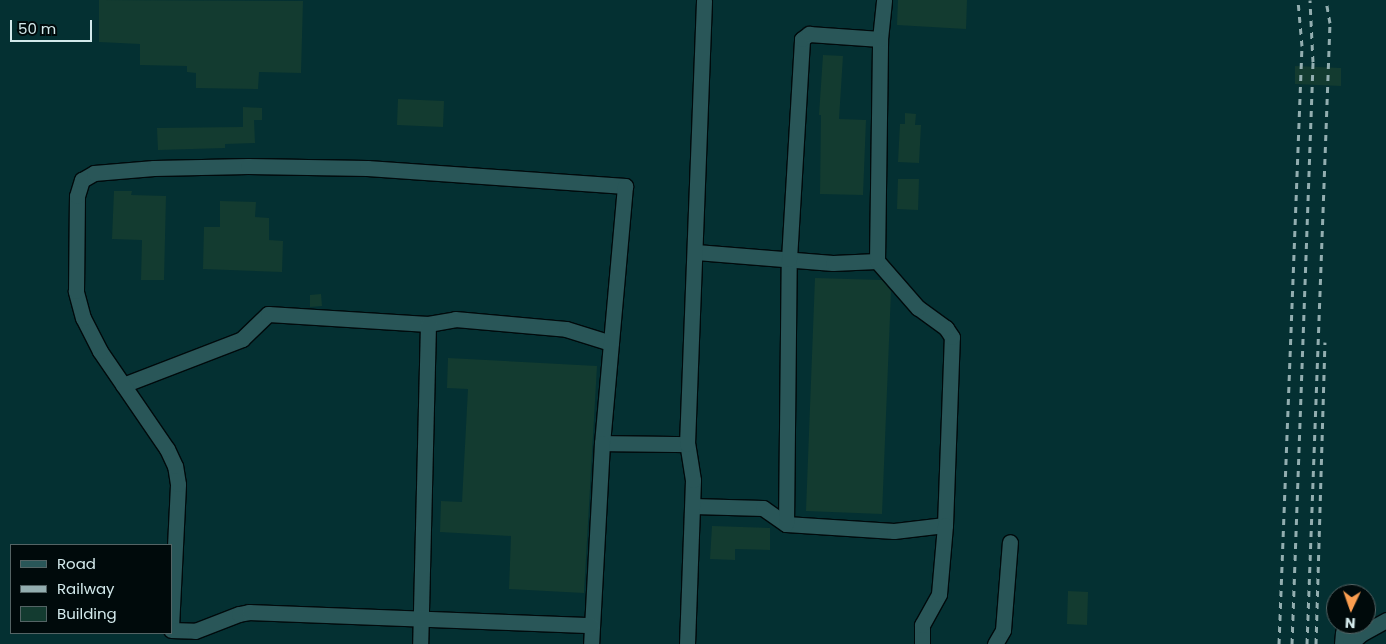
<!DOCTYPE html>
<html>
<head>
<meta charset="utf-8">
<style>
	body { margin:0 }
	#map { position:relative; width:1386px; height:644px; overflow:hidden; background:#002224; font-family:Poppins,sans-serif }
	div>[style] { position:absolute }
	.built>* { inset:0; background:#043032 }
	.building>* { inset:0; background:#133b30 }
	.roads { filter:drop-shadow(1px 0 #000a0c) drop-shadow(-1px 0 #000a0c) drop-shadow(0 1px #000a0c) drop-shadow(0 -1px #000a0c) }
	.minor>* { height:15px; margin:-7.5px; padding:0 7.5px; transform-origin:7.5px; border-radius:7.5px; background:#295658 }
	.rail>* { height:3px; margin-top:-1.5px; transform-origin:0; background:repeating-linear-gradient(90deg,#93aeb0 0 6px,transparent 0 12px) }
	span { translate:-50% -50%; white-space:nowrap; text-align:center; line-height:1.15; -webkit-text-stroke:4.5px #000a0b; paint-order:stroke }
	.legend { position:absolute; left:10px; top:544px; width:162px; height:90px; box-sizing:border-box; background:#000a0b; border:1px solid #546465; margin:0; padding:6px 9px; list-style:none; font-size:15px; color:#d3eaec }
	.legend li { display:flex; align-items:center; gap:10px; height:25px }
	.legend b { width:25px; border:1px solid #546465 }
	.north { position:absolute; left:1326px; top:584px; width:50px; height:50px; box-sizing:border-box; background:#000a0b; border:1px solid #546465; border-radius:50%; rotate:183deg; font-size:14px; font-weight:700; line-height:20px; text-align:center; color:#d3eaec }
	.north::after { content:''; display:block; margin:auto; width:18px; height:22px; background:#fb9e50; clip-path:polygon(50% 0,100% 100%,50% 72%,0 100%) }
	.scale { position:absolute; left:10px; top:20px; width:82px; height:22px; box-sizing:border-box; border:2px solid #d3eaec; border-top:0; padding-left:6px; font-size:15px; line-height:18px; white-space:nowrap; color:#d3eaec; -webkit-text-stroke:4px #000a0b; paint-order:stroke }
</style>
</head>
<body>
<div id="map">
	<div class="built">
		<i style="clip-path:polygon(evenodd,0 0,1386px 0,1386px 644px,0 644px,0 0,11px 545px,171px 545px,171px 633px,11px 633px,11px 545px,0 0,1336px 594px,1366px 594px,1366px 624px,1336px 624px,1336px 594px)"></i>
	</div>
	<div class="building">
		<i style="clip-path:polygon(99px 0,303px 1px,301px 73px,259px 72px,258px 89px,196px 88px,196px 73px,187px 72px,187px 66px,140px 65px,140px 44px,99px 42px)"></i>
		<i style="clip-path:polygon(898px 0,967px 0,966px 29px,897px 25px)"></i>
		<i style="clip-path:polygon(823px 55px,843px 56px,839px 119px,866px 120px,863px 195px,820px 194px,821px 115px,819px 115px)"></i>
		<i style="clip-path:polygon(1295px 66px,1341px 68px,1341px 86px,1295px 84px)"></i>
		<i style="clip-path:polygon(398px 99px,444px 101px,443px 127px,397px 125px)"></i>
		<i style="clip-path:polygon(243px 107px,262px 108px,262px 120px,254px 120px,255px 143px,225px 144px,225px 148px,158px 150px,157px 128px,243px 127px)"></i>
		<i style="clip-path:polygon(905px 113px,916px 114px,915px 125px,921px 125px,919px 163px,898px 162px,900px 124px,905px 124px)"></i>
		<i style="clip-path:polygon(898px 179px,919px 179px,918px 210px,897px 209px)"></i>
		<i style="clip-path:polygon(114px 191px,132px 191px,131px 195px,166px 196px,164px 280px,141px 280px,142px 240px,112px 239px)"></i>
		<i style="clip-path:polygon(220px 201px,256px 202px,255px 217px,269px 218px,269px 240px,283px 241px,282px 272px,203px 269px,204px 227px,220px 227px)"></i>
		<i style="clip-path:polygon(815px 278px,882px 280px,891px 291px,882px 514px,806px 511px)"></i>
		<i style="clip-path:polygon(321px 294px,322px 306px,310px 307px,310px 295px)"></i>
		<i style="clip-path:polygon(448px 358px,597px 366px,584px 593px,509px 589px,511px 536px,440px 532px,441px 501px,462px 502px,468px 389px,447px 388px)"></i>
		<i style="clip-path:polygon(712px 526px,770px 528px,770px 550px,735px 549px,735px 560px,710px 559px)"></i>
		<i style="clip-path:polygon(1068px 591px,1088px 592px,1087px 625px,1067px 624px)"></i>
	</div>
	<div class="roads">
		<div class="minor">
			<i style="left:696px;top:252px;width:137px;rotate:4.6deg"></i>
			<i style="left:833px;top:263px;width:44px;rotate:-2.6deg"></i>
			<i style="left:428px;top:324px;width:27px;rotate:-10deg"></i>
			<i style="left:455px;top:319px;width:111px;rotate:5.1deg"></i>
			<i style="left:566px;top:329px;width:47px;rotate:17.3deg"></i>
			<i style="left:123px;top:385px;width:128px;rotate:-21.1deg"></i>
			<i style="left:242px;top:339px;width:36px;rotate:-44deg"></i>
			<i style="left:268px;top:314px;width:160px;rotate:3.6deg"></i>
			<i style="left:428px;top:324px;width:320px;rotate:91.4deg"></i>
			<i style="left:602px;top:443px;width:85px;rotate:0.7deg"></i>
			<i style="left:693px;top:506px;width:70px;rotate:1.6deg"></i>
			<i style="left:763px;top:508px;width:28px;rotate:35deg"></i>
			<i style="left:786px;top:524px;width:108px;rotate:3.7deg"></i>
			<i style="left:894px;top:531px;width:51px;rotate:-6.7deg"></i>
			<i style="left:945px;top:525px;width:188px;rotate:-87.9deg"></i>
			<i style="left:952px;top:337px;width:11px;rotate:-124deg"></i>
			<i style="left:946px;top:328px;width:34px;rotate:-144deg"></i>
			<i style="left:918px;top:308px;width:62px;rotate:-131.1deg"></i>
			<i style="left:877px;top:261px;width:222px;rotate:-89.2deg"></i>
			<i style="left:880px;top:39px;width:39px;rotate:-84deg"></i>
			<i style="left:786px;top:524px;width:265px;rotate:-89.4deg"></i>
			<i style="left:789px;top:259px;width:220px;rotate:-86.6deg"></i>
			<i style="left:802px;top:39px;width:9px;rotate:-36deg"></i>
			<i style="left:809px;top:34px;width:71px;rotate:4deg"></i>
			<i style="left:171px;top:628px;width:144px;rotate:-87.2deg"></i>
			<i style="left:178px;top:484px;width:18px;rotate:-99deg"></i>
			<i style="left:175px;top:466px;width:19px;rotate:-115deg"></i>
			<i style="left:167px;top:449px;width:119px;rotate:-124.4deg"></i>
			<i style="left:100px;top:351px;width:37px;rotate:-117deg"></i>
			<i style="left:83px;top:318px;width:28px;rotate:-105deg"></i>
			<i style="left:76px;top:291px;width:95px;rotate:-89.4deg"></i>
			<i style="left:77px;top:196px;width:17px;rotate:-73deg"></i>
			<i style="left:82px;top:180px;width:14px;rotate:-30deg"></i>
			<i style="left:94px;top:173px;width:60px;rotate:-4.8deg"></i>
			<i style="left:154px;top:168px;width:94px;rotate:-1.2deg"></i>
			<i style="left:248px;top:166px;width:119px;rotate:1deg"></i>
			<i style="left:367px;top:168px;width:259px;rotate:4deg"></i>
			<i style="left:625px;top:186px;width:258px;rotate:95.1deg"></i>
			<i style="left:602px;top:443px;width:201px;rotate:93.1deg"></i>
			<i style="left:171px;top:630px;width:24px;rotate:2deg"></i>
			<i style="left:195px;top:631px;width:47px;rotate:-21.1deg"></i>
			<i style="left:239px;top:614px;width:10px;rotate:-11deg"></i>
			<i style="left:249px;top:612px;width:343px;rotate:2.2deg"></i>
			<i style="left:687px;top:644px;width:164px;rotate:-87.9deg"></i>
			<i style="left:693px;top:480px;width:36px;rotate:-99deg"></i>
			<i style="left:687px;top:444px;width:444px;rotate:-87.8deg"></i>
			<i style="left:922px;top:644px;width:19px;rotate:-90deg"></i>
			<i style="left:922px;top:625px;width:35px;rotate:-61deg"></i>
			<i style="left:939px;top:594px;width:69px;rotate:-85deg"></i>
			<i style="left:995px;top:644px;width:16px;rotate:-60deg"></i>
			<i style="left:1003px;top:630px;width:88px;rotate:-85.5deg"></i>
			<i style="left:1342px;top:644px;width:12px;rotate:-85deg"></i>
			<i style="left:1350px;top:644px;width:15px;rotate:-42deg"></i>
			<i style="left:1361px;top:634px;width:29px;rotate:-29deg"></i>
		</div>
	</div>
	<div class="rail">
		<i style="left:1279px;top:644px;width:598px;rotate:-87.8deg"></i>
		<i style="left:1302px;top:46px;width:46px;rotate:-95deg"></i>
		<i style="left:1292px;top:644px;width:582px;rotate:-87.93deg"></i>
		<i style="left:1313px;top:62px;width:62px;rotate:-92.8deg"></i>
		<i style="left:1307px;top:644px;width:621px;rotate:-87.88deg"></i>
		<i style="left:1330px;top:23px;width:23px;rotate:-100deg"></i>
		<i style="left:1316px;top:644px;width:302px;rotate:-88.3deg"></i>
	</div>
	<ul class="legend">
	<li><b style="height:6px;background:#295658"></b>Road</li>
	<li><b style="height:6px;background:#93aeb0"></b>Railway</li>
	<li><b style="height:14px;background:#133b30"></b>Building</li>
	</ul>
	<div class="north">N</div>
	<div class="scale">50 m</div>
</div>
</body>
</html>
